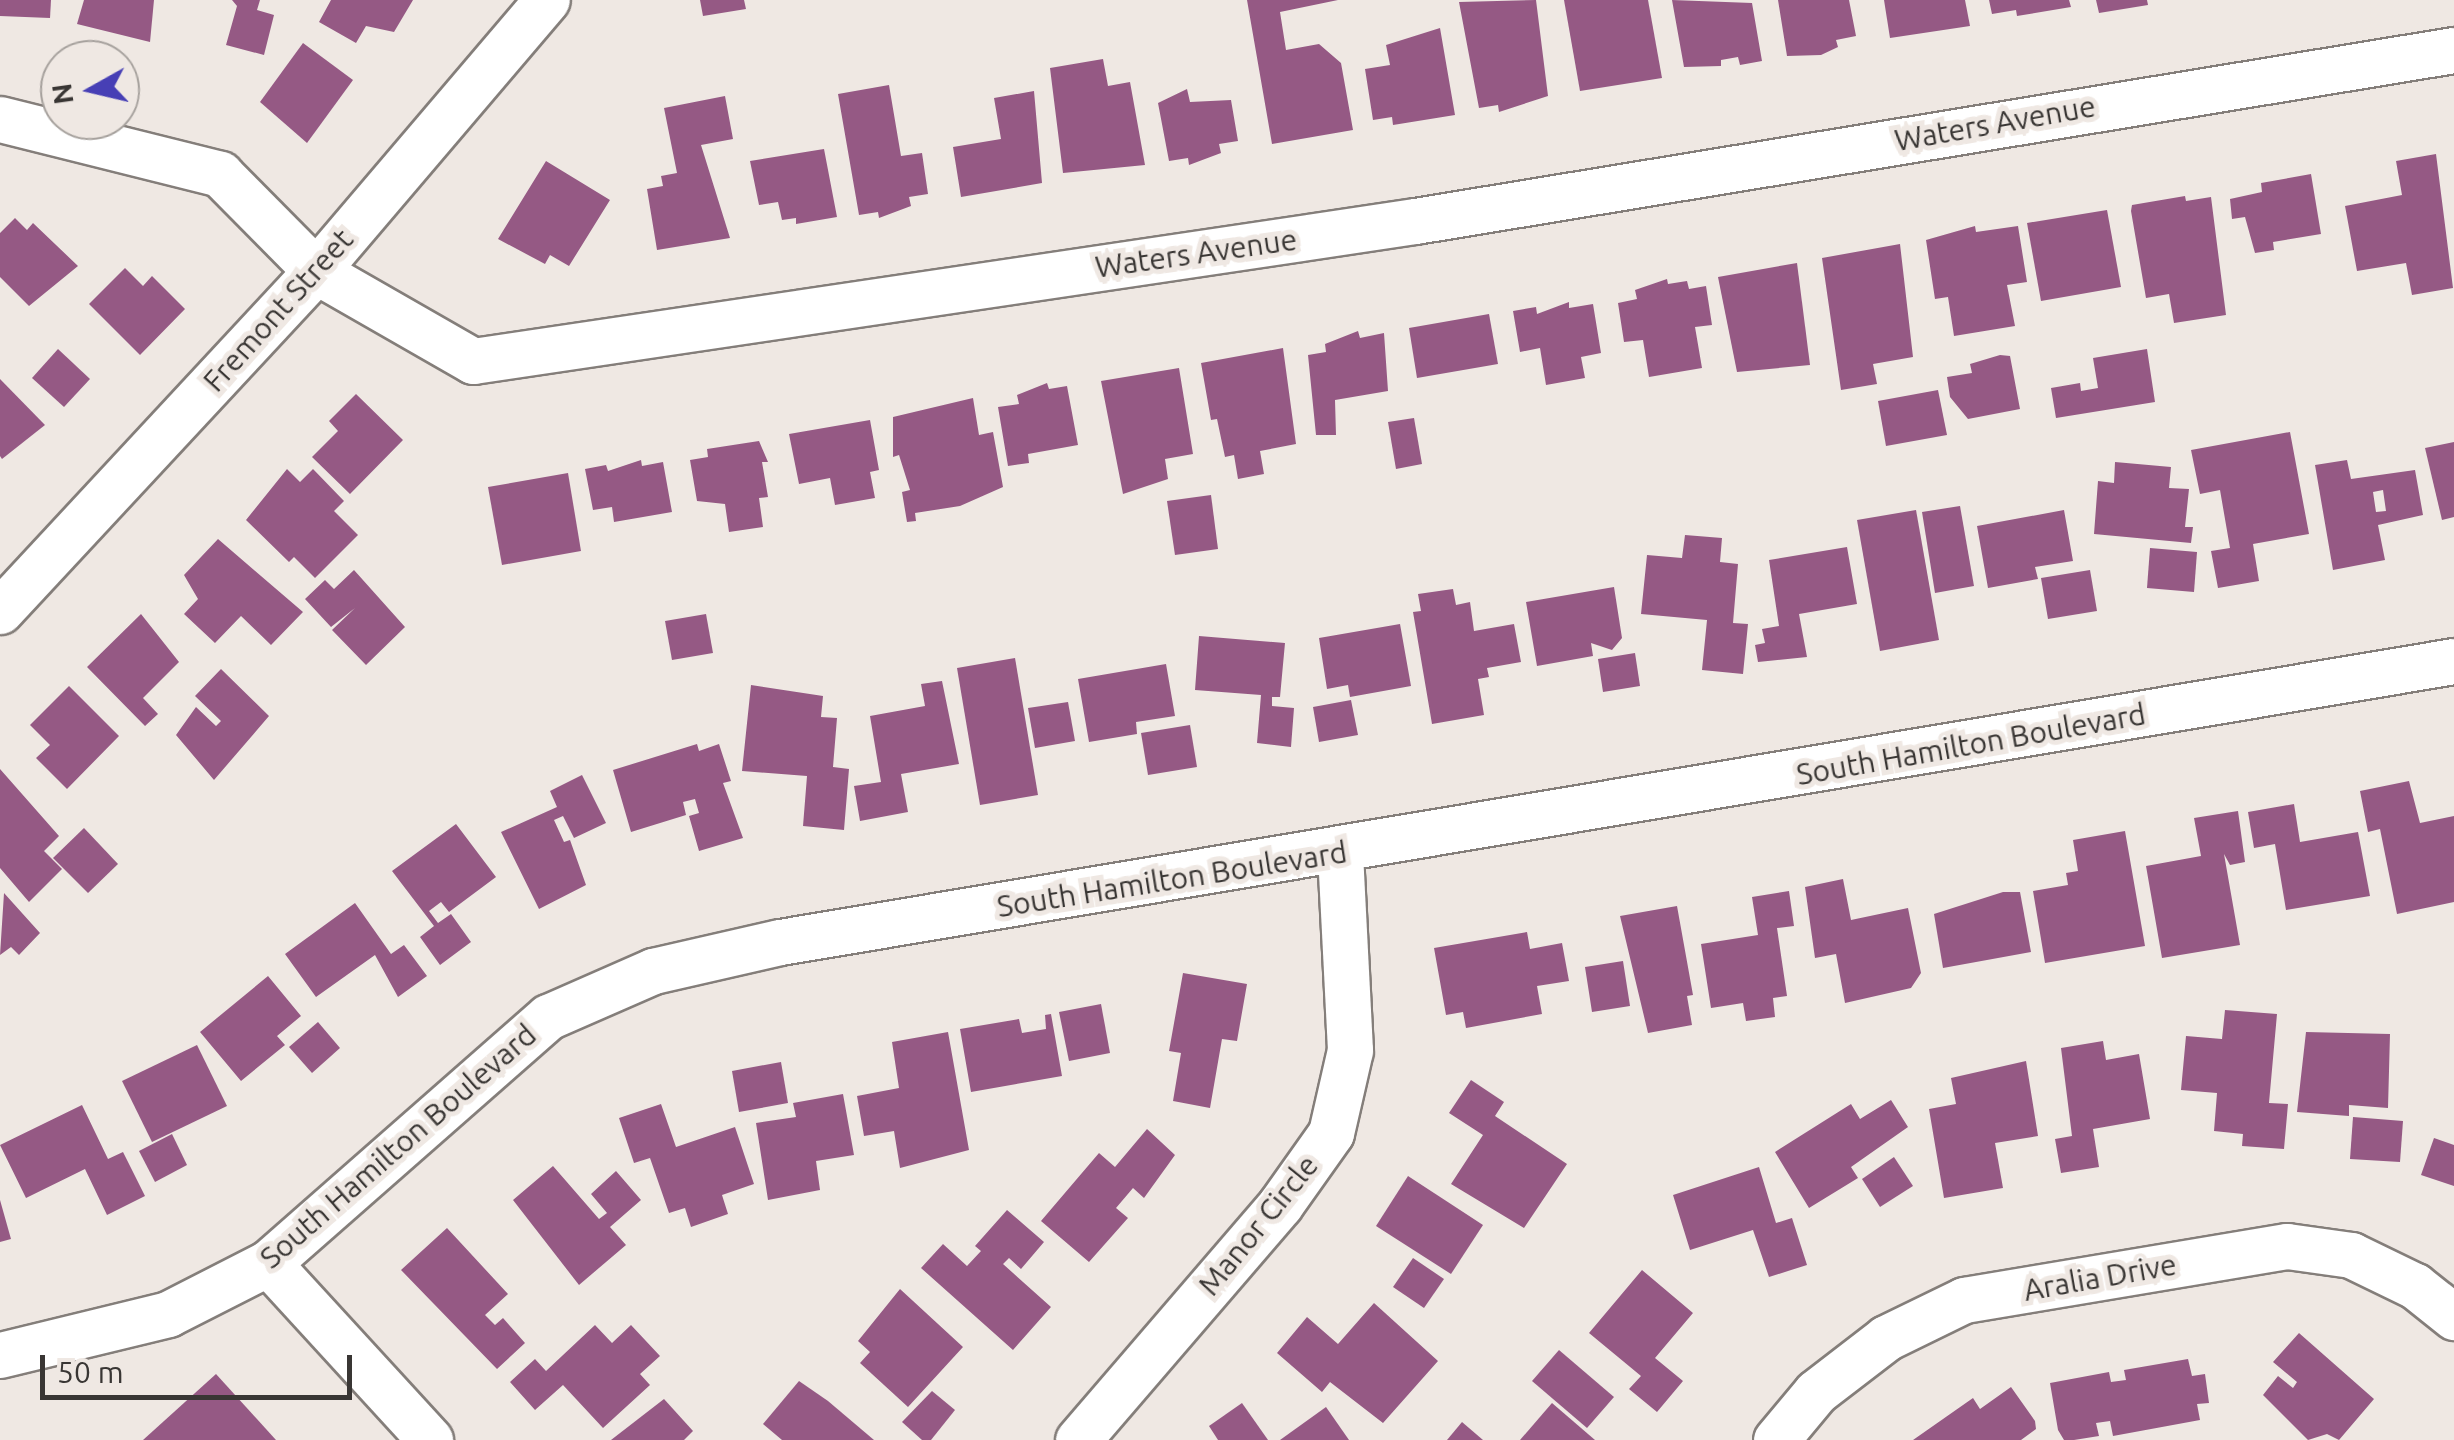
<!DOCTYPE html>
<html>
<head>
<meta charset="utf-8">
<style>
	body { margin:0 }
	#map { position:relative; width:2454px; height:1440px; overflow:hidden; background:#efe8e3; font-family:Ubuntu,sans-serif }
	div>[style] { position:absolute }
	.building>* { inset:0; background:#955984 }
	.roads { filter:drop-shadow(2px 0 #847e7a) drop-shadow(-2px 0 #847e7a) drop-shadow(0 2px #847e7a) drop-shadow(0 -2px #847e7a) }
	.minor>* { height:45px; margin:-22.5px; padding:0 22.5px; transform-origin:22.5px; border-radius:22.5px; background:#fff }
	span { translate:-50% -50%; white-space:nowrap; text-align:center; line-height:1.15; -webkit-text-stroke:10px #efe8e3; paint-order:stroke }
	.street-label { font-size:30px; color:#393634 }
	.north { position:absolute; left:40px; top:40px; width:100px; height:100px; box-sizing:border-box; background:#efe8e3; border:2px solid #a6a19d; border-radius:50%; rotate:262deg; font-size:28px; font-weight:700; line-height:40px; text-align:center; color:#393634 }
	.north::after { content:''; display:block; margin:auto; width:35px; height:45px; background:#473fb5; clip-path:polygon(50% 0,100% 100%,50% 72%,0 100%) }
	.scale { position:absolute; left:40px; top:1355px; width:312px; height:45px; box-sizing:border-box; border:5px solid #393634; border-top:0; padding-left:12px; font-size:30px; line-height:35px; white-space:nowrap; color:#393634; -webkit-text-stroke:8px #efe8e3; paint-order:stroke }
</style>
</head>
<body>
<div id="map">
	<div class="building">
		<i style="clip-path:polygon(0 0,51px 0,50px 18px,0 16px)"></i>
		<i style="clip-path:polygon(84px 0,154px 0,150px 42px,77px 24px)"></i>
		<i style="clip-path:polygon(232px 0,260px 0,257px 10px,274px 15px,264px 55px,226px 45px,237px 6px)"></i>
		<i style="clip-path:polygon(331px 0,413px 0,394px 32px,366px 26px,356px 43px,319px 22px)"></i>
		<i style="clip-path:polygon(700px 0,744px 0,746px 9px,703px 16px)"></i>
		<i style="clip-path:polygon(1247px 0,1338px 0,1280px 12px,1286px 50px,1319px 44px,1341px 63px,1353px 130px,1272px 144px)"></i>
		<i style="clip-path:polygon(1536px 0,1548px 96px,1499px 112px,1498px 105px,1479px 108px,1459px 2px)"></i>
		<i style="clip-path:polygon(1564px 0,1648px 0,1662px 78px,1580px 91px)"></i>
		<i style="clip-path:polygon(1672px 0,1752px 3px,1762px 61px,1740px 65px,1738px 57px,1721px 60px,1721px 66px,1684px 67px)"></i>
		<i style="clip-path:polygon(1778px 0,1849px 0,1856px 36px,1836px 40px,1838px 47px,1821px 55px,1787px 56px)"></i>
		<i style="clip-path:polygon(1884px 0,1965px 0,1970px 26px,1890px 38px)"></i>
		<i style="clip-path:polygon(1989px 0,2069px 0,2071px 7px,2017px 16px,2016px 10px,1992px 14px)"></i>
		<i style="clip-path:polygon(2096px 0,2147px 0,2148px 5px,2099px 13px)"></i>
		<i style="clip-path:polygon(1440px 28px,1455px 115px,1393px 125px,1392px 117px,1373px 120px,1365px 69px,1390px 65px,1386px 45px)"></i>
		<i style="clip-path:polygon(303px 43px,353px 80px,307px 143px,260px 102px)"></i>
		<i style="clip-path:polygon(1103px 59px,1108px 86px,1130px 82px,1145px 165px,1063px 173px,1050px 68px)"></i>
		<i style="clip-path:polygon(889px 85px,901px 156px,922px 153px,928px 194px,909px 197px,911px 206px,879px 218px,878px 212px,859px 215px,838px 94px)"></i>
		<i style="clip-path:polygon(1187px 89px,1190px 102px,1231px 100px,1238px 141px,1219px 144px,1221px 153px,1189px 165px,1188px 158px,1169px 161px,1158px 103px)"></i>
		<i style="clip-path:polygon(1034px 91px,1042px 183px,961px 197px,953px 147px,1001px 139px,994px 98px)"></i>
		<i style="clip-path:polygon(725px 96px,733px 139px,701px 145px,730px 238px,657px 250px,647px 189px,663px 186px,661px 176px,677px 173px,664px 108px)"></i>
		<i style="clip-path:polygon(824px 149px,837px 217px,796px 224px,796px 218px,782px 220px,778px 202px,759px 205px,750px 161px)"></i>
		<i style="clip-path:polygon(2436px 154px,2453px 288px,2412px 295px,2406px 263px,2357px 271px,2345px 206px,2402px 195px,2396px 161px)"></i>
		<i style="clip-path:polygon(546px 161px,610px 200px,569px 266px,550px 255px,545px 264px,498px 239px)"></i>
		<i style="clip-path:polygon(2311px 174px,2321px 234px,2273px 242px,2274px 250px,2255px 253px,2245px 217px,2232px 219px,2230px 199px,2262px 192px,2261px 183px)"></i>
		<i style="clip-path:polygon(2185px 196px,2186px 201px,2211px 197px,2226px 315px,2174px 323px,2169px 294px,2146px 298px,2131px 211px,2132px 205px)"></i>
		<i style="clip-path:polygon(2107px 210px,2121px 287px,2041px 301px,2027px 223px)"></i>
		<i style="clip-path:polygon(15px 218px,27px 230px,33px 223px,78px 266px,29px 306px,0 277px,0 233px)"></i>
		<i style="clip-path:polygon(1975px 226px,1976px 232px,2018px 226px,2027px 282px,2007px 285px,2015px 326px,1954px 336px,1948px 297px,1935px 299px,1926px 240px)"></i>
		<i style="clip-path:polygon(1900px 244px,1913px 357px,1873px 364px,1877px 384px,1841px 390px,1822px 258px)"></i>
		<i style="clip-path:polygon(1797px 263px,1810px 365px,1737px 372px,1718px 277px)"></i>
		<i style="clip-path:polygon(125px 268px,143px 286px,152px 276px,185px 309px,140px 355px,89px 304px)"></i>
		<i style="clip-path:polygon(1667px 279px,1668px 284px,1687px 281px,1689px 289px,1706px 286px,1712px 325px,1695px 327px,1702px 368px,1649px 377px,1643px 340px,1624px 342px,1618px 303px,1637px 299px,1635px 290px)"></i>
		<i style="clip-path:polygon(1569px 302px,1569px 308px,1593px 304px,1601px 353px,1581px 357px,1585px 378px,1546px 385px,1540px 348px,1520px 352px,1513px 311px,1536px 307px,1537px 314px)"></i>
		<i style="clip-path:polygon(1489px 314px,1498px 364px,1417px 378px,1409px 328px)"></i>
		<i style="clip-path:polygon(1358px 331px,1360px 338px,1384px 333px,1388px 391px,1335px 400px,1336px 435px,1316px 435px,1308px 355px,1326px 352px,1325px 344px)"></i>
		<i style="clip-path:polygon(1283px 348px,1296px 444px,1260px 451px,1264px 474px,1238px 479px,1234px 455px,1225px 457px,1217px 419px,1211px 420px,1201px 363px)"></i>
		<i style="clip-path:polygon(58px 349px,90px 379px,64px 407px,32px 378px)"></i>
		<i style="clip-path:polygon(2147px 349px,2155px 402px,2056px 418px,2051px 388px,2080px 383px,2081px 391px,2098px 388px,2093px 358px)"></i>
		<i style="clip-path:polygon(2000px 355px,2010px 356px,2020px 409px,1968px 419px,1950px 397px,1947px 377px,1972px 373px,1970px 364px)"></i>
		<i style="clip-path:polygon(1179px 368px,1193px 454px,1165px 459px,1168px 479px,1123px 494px,1101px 381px)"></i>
		<i style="clip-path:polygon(0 379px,45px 425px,2px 459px,0 456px)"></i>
		<i style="clip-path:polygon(1047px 383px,1049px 389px,1067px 386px,1078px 445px,1028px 454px,1029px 463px,1008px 466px,998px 407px,1019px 404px,1017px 395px)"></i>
		<i style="clip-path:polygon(1938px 390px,1947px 435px,1886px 446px,1878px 401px)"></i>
		<i style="clip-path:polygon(356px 394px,403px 440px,350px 494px,312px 457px,338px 431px,329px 421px)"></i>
		<i style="clip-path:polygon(973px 398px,979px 435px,993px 432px,1003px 487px,960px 506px,915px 513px,916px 521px,907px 522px,902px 492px,910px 490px,899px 455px,893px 457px,893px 417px)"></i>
		<i style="clip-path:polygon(1414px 418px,1422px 464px,1396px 469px,1388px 422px)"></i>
		<i style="clip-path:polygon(870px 420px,879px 470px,870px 472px,875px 498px,835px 505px,830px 478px,799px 484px,789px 434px)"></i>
		<i style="clip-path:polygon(2290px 432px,2309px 534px,2253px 544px,2259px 581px,2218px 588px,2211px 551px,2230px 548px,2220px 490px,2200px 494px,2191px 450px)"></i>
		<i style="clip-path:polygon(759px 441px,768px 462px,762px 462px,768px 497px,759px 498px,763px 527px,729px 532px,725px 504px,697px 501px,690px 460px,708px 457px,707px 449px)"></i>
		<i style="clip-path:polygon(2454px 442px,2454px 517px,2442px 520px,2425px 448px)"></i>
		<i style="clip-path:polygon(641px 460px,642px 466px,663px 462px,672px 512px,614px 522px,612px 507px,593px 510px,585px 469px,606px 465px,608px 471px)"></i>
		<i style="clip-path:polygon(evenodd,2347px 460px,2351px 479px,2415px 470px,2423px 515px,2378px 525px,2385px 560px,2333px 570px,2315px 465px,2347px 460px,2383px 490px,2386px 511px,2376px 512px,2373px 492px,2383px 490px)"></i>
		<i style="clip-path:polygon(2115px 462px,2171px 467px,2169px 488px,2189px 489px,2185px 527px,2193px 527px,2191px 543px,2094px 534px,2098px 481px,2114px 483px)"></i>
		<i style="clip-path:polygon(287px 469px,300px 482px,313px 469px,344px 501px,334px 511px,358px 535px,315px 578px,294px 557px,289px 562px,246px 520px)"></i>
		<i style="clip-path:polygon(568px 473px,581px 551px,502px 565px,488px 487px)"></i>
		<i style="clip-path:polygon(1211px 495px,1218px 549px,1175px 555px,1167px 501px)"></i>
		<i style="clip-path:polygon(1960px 506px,1974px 586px,1935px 593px,1922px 512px)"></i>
		<i style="clip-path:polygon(1916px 510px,1939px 640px,1880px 651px,1857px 520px)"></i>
		<i style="clip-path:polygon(2064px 510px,2073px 561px,2035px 567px,2038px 579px,1988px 588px,1977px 526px)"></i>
		<i style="clip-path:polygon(1685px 535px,1722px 538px,1720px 562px,1738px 564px,1733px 623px,1748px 624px,1743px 674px,1702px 670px,1707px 620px,1641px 614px,1647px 555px,1682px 558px)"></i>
		<i style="clip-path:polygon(218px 539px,303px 612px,271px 645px,241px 616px,215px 643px,184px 614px,198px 599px,184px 575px)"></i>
		<i style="clip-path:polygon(1847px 547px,1857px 604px,1799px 614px,1807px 657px,1758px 662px,1755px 645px,1765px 643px,1762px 629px,1779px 626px,1769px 560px)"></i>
		<i style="clip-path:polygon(2150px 548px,2197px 552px,2194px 592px,2147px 588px)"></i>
		<i style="clip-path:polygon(354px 570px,405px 627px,366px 665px,332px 630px,355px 608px,331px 627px,305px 599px,325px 580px,334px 589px)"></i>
		<i style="clip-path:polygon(2090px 570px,2097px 611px,2048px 619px,2041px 578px)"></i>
		<i style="clip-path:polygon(1614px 587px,1622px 638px,1612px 650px,1591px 643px,1593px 656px,1537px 666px,1526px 602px)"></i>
		<i style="clip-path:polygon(1453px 589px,1456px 605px,1470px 602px,1474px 631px,1514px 624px,1521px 662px,1487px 668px,1489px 677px,1478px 679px,1484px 715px,1432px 724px,1413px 612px,1421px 611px,1418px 594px)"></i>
		<i style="clip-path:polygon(141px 614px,179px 662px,143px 698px,158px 714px,145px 726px,87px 667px)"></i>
		<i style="clip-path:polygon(706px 614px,713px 653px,672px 660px,665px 621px)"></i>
		<i style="clip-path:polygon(1400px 624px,1411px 686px,1350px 697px,1348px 685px,1327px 689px,1319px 638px)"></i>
		<i style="clip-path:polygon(1199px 636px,1285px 643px,1280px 697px,1272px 697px,1272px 706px,1294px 708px,1291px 747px,1257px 743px,1261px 695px,1195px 690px)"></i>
		<i style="clip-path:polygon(1635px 653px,1640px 686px,1603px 692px,1598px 659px)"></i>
		<i style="clip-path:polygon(1015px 658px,1038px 795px,980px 805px,957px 668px)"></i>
		<i style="clip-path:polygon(1166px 664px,1175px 716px,1136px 722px,1137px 734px,1089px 742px,1078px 679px)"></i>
		<i style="clip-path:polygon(221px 669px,269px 716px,214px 780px,176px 735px,196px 707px,216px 726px,221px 721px,195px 696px)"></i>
		<i style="clip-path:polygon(942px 681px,959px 764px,901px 774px,908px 812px,860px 821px,854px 786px,881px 782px,870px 716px,925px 706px,921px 684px)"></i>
		<i style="clip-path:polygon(751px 685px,823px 696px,821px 717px,837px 718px,833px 767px,849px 769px,844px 830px,803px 826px,807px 776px,742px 771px)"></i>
		<i style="clip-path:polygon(69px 686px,119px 736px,67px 789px,36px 758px,50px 745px,30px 725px)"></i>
		<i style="clip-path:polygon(1351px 700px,1358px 735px,1319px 742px,1313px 707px)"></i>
		<i style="clip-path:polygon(1068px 702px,1075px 741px,1035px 748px,1028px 708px)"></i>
		<i style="clip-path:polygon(1190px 725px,1197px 767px,1148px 775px,1141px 733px)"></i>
		<i style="clip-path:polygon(697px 744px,699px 751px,719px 744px,731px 781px,723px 783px,743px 838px,699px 851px,689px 816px,699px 813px,695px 799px,683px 802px,686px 815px,631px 832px,613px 770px)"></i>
		<i style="clip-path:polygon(0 769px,59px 836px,44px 851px,62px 869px,29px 902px,0 868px)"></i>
		<i style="clip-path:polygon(582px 775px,606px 823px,574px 838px,563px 816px,554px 820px,564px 842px,570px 840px,586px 885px,539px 909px,501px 832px,557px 807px,550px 791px)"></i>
		<i style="clip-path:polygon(2409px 781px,2420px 823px,2454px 816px,2454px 902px,2397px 914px,2380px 829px,2368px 832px,2360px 791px)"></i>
		<i style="clip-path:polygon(2294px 804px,2300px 842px,2358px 832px,2370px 896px,2286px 910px,2275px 844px,2254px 848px,2248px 812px)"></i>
		<i style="clip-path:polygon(2238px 811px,2245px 862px,2230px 865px,2224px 854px,2240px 945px,2162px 958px,2146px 866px,2201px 856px,2194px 818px)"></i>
		<i style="clip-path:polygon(456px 824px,496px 877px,449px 912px,441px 902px,429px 911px,438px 923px,451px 914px,471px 942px,440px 965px,420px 937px,434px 926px,392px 871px)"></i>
		<i style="clip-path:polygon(84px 828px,118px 864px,88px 893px,53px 858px)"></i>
		<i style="clip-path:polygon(2125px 831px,2145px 946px,2045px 963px,2033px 891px,2068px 885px,2066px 873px,2078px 871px,2073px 840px)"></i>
		<i style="clip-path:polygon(1843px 879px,1851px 920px,1908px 908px,1921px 973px,1911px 988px,1845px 1003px,1836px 954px,1815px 958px,1805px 887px)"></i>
		<i style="clip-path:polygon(1789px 891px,1794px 926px,1777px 928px,1787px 996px,1773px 998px,1775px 1017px,1746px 1021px,1743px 1003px,1711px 1008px,1701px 944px,1758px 935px,1752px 897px)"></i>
		<i style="clip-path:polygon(2003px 892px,2020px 892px,2031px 952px,1943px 968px,1934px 914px)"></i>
		<i style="clip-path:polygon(4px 893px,40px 933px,19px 955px,11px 947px,0 955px)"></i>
		<i style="clip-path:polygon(355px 903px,391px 954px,404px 945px,427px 976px,398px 997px,375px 955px,316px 997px,285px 954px)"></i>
		<i style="clip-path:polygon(1677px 906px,1693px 995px,1687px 996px,1692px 1025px,1648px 1033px,1620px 916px)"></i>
		<i style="clip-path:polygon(1527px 932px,1530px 949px,1562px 943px,1569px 981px,1537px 986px,1542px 1014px,1466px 1028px,1463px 1012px,1446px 1015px,1434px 948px)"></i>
		<i style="clip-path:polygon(1623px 961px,1630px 1006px,1592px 1012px,1585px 967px)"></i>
		<i style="clip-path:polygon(1183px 973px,1247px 984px,1237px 1041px,1222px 1039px,1210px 1108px,1173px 1101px,1181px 1053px,1169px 1051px)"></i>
		<i style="clip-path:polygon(268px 976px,301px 1016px,277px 1036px,285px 1045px,241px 1081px,200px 1032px)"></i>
		<i style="clip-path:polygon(1101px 1004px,1110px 1053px,1069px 1061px,1059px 1012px)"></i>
		<i style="clip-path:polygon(2225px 1010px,2277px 1014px,2269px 1103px,2288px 1104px,2284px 1149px,2242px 1146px,2243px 1134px,2214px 1131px,2217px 1093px,2181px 1090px,2186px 1036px,2222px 1039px)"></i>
		<i style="clip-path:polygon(1051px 1014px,1062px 1076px,971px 1092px,960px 1029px,1019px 1019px,1022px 1033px,1046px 1029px,1045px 1015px)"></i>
		<i style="clip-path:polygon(318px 1022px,340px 1048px,312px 1073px,289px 1047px)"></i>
		<i style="clip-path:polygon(948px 1032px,969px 1150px,900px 1168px,894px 1131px,864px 1136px,857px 1096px,899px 1088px,892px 1042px)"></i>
		<i style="clip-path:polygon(2306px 1032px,2390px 1034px,2388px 1108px,2349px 1105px,2349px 1116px,2297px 1112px)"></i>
		<i style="clip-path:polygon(2103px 1041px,2106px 1060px,2139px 1054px,2150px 1119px,2093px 1129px,2099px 1167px,2061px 1173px,2055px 1139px,2072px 1136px,2061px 1048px)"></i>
		<i style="clip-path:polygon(197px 1045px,227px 1106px,152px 1142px,122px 1081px)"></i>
		<i style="clip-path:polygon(2026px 1061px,2038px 1136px,1995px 1143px,2003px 1188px,1944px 1198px,1929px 1109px,1956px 1104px,1951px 1078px)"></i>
		<i style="clip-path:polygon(781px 1062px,788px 1103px,739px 1112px,732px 1071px)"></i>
		<i style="clip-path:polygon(1471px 1080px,1504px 1102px,1495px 1116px,1567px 1164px,1524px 1228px,1451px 1184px,1483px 1135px,1449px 1113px)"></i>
		<i style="clip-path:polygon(843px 1094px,854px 1155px,816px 1161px,820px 1190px,768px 1200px,756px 1123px,796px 1117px,793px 1103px)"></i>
		<i style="clip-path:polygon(1891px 1100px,1908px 1127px,1851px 1167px,1858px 1178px,1809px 1208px,1775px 1152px,1851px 1104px,1860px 1119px)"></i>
		<i style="clip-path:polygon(661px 1104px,676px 1147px,735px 1127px,754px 1184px,722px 1195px,728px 1214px,691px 1227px,685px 1208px,669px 1213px,650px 1158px,634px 1163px,619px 1118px)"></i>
		<i style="clip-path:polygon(82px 1105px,108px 1159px,123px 1152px,145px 1196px,107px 1215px,85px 1169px,26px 1198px,0 1145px)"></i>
		<i style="clip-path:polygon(2353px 1117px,2403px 1121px,2400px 1162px,2350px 1159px)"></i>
		<i style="clip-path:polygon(1147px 1129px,1175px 1155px,1144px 1198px,1133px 1188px,1116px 1208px,1128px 1218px,1089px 1262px,1041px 1221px,1099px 1153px,1115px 1167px)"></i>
		<i style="clip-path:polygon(172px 1134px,187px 1165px,155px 1182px,139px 1151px)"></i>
		<i style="clip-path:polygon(2434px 1138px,2454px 1145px,2454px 1186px,2421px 1175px)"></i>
		<i style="clip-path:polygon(1894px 1157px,1913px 1186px,1880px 1207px,1862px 1179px)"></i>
		<i style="clip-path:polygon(553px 1166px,599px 1219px,607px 1213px,591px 1194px,616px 1171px,641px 1200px,610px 1227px,626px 1245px,579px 1285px,513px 1200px)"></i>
		<i style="clip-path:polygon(1759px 1167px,1776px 1223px,1792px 1218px,1807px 1265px,1769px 1277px,1753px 1230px,1690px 1250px,1673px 1195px)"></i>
		<i style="clip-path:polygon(1408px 1176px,1483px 1225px,1451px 1274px,1376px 1226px)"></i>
		<i style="clip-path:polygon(0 1200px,11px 1239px,0 1242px)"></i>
		<i style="clip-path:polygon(1007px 1210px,1044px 1242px,1021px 1269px,1009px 1258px,1003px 1264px,1051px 1307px,1013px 1350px,921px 1268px,943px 1244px,967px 1266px,981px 1251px,975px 1246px)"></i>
		<i style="clip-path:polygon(447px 1228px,508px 1294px,485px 1315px,495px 1325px,503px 1318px,525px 1343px,497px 1369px,401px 1270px)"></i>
		<i style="clip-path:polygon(1413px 1258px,1444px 1279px,1424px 1308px,1393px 1287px)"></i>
		<i style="clip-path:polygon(1642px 1270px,1693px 1313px,1655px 1358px,1683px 1381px,1657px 1412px,1629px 1389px,1641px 1376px,1589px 1333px)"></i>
		<i style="clip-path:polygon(900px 1289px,963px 1347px,908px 1407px,860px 1363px,870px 1352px,858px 1341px)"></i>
		<i style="clip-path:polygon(1374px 1303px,1438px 1361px,1383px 1423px,1330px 1382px,1322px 1392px,1277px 1353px,1307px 1317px,1338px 1344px)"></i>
		<i style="clip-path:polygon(595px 1325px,612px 1343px,631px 1325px,660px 1356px,640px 1374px,650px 1385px,603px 1428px,563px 1385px,535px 1410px,510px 1382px,535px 1359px,546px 1371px)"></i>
		<i style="clip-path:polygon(2299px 1333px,2374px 1399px,2339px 1440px,2327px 1434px,2308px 1440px,2263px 1395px,2278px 1376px,2293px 1388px,2297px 1382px,2273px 1362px)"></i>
		<i style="clip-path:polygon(1559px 1350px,1614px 1397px,1587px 1428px,1532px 1381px)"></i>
		<i style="clip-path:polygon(2188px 1359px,2192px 1376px,2205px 1374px,2209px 1403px,2197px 1404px,2200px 1420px,2113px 1436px,2110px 1421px,2096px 1423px,2099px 1436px,2074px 1440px,2064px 1440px,2058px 1430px,2050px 1383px,2109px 1372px,2111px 1382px,2126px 1380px,2124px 1370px)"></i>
		<i style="clip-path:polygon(216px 1374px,276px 1440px,143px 1440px)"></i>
		<i style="clip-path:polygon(799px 1381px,828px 1401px,874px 1440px,782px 1440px,763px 1424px)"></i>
		<i style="clip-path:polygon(2011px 1387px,2035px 1421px,2036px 1429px,2021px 1440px,1913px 1440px,1973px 1398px,1980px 1409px)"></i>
		<i style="clip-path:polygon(932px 1391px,955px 1410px,931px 1440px,922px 1440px,902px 1422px)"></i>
		<i style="clip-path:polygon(664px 1399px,693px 1431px,684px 1440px,611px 1440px)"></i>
		<i style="clip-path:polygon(1242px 1403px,1268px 1440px,1218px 1440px,1209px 1426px)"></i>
		<i style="clip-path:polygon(1552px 1403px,1595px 1440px,1520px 1440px)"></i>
		<i style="clip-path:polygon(1326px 1407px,1349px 1440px,1280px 1440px)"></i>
		<i style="clip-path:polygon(1462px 1422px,1483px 1440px,1447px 1440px)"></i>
	</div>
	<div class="roads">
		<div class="minor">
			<i style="left:0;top:119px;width:227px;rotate:14deg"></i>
			<i style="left:220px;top:174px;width:136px;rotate:45.3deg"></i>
			<i style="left:316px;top:271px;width:181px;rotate:29.8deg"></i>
			<i style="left:473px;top:361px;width:952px;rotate:-8.45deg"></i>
			<i style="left:1415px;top:221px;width:1053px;rotate:-9.35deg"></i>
			<i style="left:0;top:611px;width:464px;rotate:-47.1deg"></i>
			<i style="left:316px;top:271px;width:356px;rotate:-49.6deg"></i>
			<i style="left:268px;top:1263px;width:240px;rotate:47.5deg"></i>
			<i style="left:0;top:1355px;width:173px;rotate:-13.7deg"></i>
			<i style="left:168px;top:1314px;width:112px;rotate:-27deg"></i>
			<i style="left:268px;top:1263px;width:373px;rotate:-41.3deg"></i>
			<i style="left:548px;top:1017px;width:115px;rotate:-23.7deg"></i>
			<i style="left:653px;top:971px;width:130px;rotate:-12.9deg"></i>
			<i style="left:780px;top:942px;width:1697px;rotate:-9.53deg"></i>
			<i style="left:1078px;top:1440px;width:310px;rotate:-49.3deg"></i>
			<i style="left:1280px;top:1205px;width:88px;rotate:-54.7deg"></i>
			<i style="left:1331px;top:1133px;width:85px;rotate:-77.1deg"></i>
			<i style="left:1350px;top:1050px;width:197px;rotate:-92.9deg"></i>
			<i style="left:1776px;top:1440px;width:62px;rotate:-50.2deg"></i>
			<i style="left:1816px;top:1392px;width:88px;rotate:-37.6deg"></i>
			<i style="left:1886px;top:1338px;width:87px;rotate:-26deg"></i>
			<i style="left:1964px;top:1300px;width:327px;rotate:-9.5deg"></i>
			<i style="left:2287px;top:1246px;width:65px;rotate:8deg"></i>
			<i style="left:2351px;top:1255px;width:71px;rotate:25.8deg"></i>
			<i style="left:2415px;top:1286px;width:50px;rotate:38.5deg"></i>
		</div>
	</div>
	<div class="street-label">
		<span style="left:1995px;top:123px;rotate:-10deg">Waters Avenue</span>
		<span style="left:1196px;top:253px;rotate:-8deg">Waters Avenue</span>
		<span style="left:278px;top:310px;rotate:-48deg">Fremont Street</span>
		<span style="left:1971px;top:744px;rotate:-10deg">South Hamilton Boulevard</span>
		<span style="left:1172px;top:879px;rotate:-9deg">South Hamilton Boulevard</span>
		<span style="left:398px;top:1146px;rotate:-41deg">South Hamilton Boulevard</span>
		<span style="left:1258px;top:1225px;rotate:-51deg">Manor Circle</span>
		<span style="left:2100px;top:1277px;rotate:-10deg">Aralia Drive</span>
	</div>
	<div class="north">N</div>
	<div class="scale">50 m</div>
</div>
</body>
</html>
